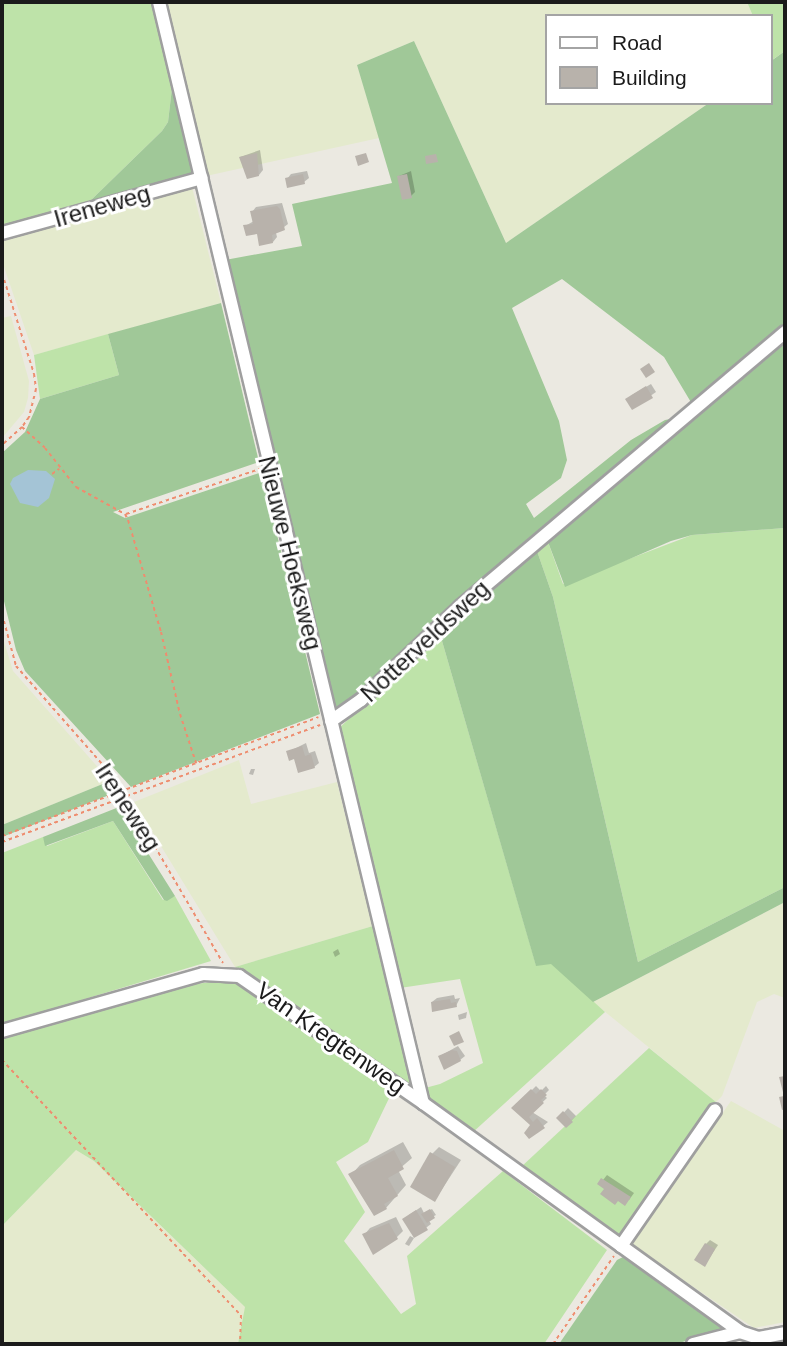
<!DOCTYPE html>
<html>
<head>
<meta charset="utf-8">
<style>
	body { margin:0 }
	#map { position:relative; width:787px; height:1346px; overflow:hidden; background:#ebe9e1; font-family:Helvetica,sans-serif }
	div>[style] { position:absolute }
	.farmland>* { inset:0; background:#e4eacd }
	.grass>* { inset:0; background:#bee3a9 }
	.forest>* { inset:0; background:#a0c898 }
	.water>* { inset:0; background:#a4c4d6 }
	.shadow>* { inset:0; background:#0003 }
	.building>* { inset:0; background:#b8b2ab }
	.path>* { height:2px; margin-top:-1px; transform-origin:0; background:repeating-linear-gradient(90deg,#ee8d6f 0 3.5px,transparent 0 7px) }
	.roads { filter:drop-shadow(2px 0 #9f9f9f) drop-shadow(-2px 0 #9f9f9f) drop-shadow(0 2px #9f9f9f) drop-shadow(0 -2px #9f9f9f) }
	.minor>* { height:12px; margin:-6px; padding:0 6px; transform-origin:6px; border-radius:6px; background:#fff }
	span { translate:-50% -50%; white-space:nowrap; text-align:center; line-height:1.15; -webkit-text-stroke:6px #fff; paint-order:stroke }
	.street-label { font-size:24px; color:#1b1b1b }
	.frame { position:absolute; inset:0; border:4px solid #1b1b1b; pointer-events:none }
	.legend { position:absolute; left:545px; top:14px; width:228px; height:91px; box-sizing:border-box; background:#fff; border:2px solid #a4a4a4; margin:0; padding:9px 12px; list-style:none; font-size:21px; color:#1b1b1b }
	.legend li { display:flex; align-items:center; gap:14px; height:35px }
	.legend b { width:35px; border:2px solid #a4a4a4 }
</style>
</head>
<body>
<div id="map">
	<div class="farmland">
		<i style="clip-path:polygon(165px 2px,396px 2px,398px 4px,405px 2px,747px 2px,753px 16px,547px 16px,547px 103px,709px 103px,506px 243px,414px 41px,357px 65px,379px 138px,206px 176px)"></i>
		<i style="clip-path:polygon(192px 187px,221px 303px,34px 355px,2px 261px,2px 238px)"></i>
		<i style="clip-path:polygon(11px 316px,29px 381px,28px 398px,24px 412px,2px 438px,2px 318px)"></i>
		<i style="clip-path:polygon(2px 635px,13px 671px,110px 781px,2px 825px)"></i>
		<i style="clip-path:polygon(239px 760px,251px 804px,337px 782px,373px 926px,235px 967px,134px 802px)"></i>
		<i style="clip-path:polygon(785px 902px,785px 998px,774px 994px,757px 1002px,722px 1096px,716px 1102px,593px 1002px)"></i>
		<i style="clip-path:polygon(731px 1101px,785px 1131px,785px 1322px,754px 1328px,630px 1244px)"></i>
		<i style="clip-path:polygon(76px 1150px,94px 1161px,246px 1308px,238px 1344px,2px 1344px,2px 1226px)"></i>
	</div>
	<div class="grass">
		<i style="clip-path:polygon(2px 2px,152px 2px,172px 88px,168px 122px,162px 131px,88px 203px,2px 226px)"></i>
		<i style="clip-path:polygon(747px 2px,785px 2px,785px 51px,772px 60px,771px 16px,753px 16px)"></i>
		<i style="clip-path:polygon(108px 334px,119px 375px,40px 399px,34px 355px)"></i>
		<i style="clip-path:polygon(785px 528px,785px 887px,638px 962px,553px 597px,537px 551px,548px 542px,563px 584px,692px 535px)"></i>
		<i style="clip-path:polygon(440px 634px,536px 965px,551px 963px,605px 1012px,472px 1133px,429px 1102px,425px 1088px,440px 1084px,483px 1063px,460px 979px,400px 988px,337px 730px)"></i>
		<i style="clip-path:polygon(113px 821px,163px 900px,175px 896px,211px 961px,2px 1024px,2px 853px,43px 837px,47px 846px)"></i>
		<i style="clip-path:polygon(373px 926px,414px 1091px,235px 967px)"></i>
		<i style="clip-path:polygon(233px 979px,393px 1090px,368px 1142px,336px 1162px,365px 1212px,344px 1241px,401px 1314px,416px 1304px,407px 1256px,503px 1171px,607px 1250px,544px 1344px,238px 1344px,245px 1307px,94px 1161px,76px 1150px,2px 1226px,2px 1037px,189px 985px)"></i>
		<i style="clip-path:polygon(649px 1048px,716px 1102px,625px 1233px,620px 1236px,521px 1167px)"></i>
	</div>
	<div class="forest">
		<i style="clip-path:polygon(414px 41px,506px 243px,709px 103px,771px 103px,771px 61px,785px 51px,785px 325px,692px 404px,664px 357px,562px 279px,512px 308px,559px 421px,567px 460px,561px 478px,526px 504px,534px 518px,631px 440px,665px 420px,676px 418px,475px 588px,336px 713px,333px 712px,225px 260px,302px 246px,292px 204px,392px 183px,357px 65px)"></i>
		<i style="clip-path:polygon(172px 88px,192px 173px,88px 203px,162px 131px,168px 122px)"></i>
		<i style="clip-path:polygon(221px 303px,259px 462px,113px 512px,125px 518px,262px 472px,320px 714px,131px 787px,25px 671px,16px 650px,2px 593px,2px 453px,25px 432px,40px 399px,119px 375px,108px 334px)"></i>
		<i style="clip-path:polygon(785px 342px,785px 528px,692px 535px,671px 541px,565px 587px,548px 542px)"></i>
		<i style="clip-path:polygon(537px 551px,553px 597px,638px 962px,785px 887px,785px 902px,593px 1002px,551px 964px,536px 966px,440px 634px)"></i>
		<i style="clip-path:polygon(110px 781px,117px 792px,2px 837px,2px 825px)"></i>
		<i style="clip-path:polygon(119px 807px,175px 896px,167px 901px,164px 900px,113px 821px,45px 846px,43px 837px)"></i>
		<i style="clip-path:polygon(623px 1257px,661px 1282px,724px 1329px,676px 1344px,559px 1344px,617px 1260px)"></i>
	</div>
	<div class="water">
		<i style="clip-path:polygon(28px 470px,46px 471px,55px 479px,49px 498px,38px 507px,20px 503px,10px 484px,13px 478px)"></i>
	</div>
	<div class="shadow">
		<i style="clip-path:polygon(260px 150px,263px 170px,259px 175px,240px 157px)"></i>
		<i style="clip-path:polygon(307px 171px,309px 178px,304px 182px,287px 179px,291px 174px)"></i>
		<i style="clip-path:polygon(411px 171px,415px 192px,411px 196px,399px 176px)"></i>
		<i style="clip-path:polygon(282px 203px,288px 224px,276px 233px,277px 237px,273px 242px,245px 226px,254px 221px,252px 212px,256px 207px)"></i>
		<i style="clip-path:polygon(651px 384px,656px 392px,633px 408px,632px 395px)"></i>
		<i style="clip-path:polygon(306px 743px,309px 753px,315px 751px,319px 763px,314px 767px,288px 752px)"></i>
		<i style="clip-path:polygon(251px 769px,255px 769px,253px 775px,249px 774px)"></i>
		<i style="clip-path:polygon(338px 949px,340px 954px,335px 957px,333px 952px)"></i>
		<i style="clip-path:polygon(454px 995px,455px 999px,460px 998px,456px 1006px,432px 1002px,437px 998px)"></i>
		<i style="clip-path:polygon(467px 1012px,466px 1018px,459px 1020px,458px 1015px)"></i>
		<i style="clip-path:polygon(458px 1046px,465px 1056px,460px 1060px,440px 1056px)"></i>
		<i style="clip-path:polygon(536px 1086px,541px 1091px,546px 1086px,549px 1090px,544px 1095px,547px 1098px,532px 1112px,548px 1122px,530px 1137px,532px 1125px,514px 1108px)"></i>
		<i style="clip-path:polygon(568px 1108px,576px 1116px,567px 1125px,559px 1118px)"></i>
		<i style="clip-path:polygon(403px 1142px,412px 1158px,398px 1170px,406px 1185px,386px 1208px,375px 1214px,351px 1175px,360px 1165px)"></i>
		<i style="clip-path:polygon(439px 1147px,461px 1160px,435px 1200px,432px 1154px)"></i>
		<i style="clip-path:polygon(607px 1175px,634px 1193px,629px 1200px,606px 1189px,603px 1180px)"></i>
		<i style="clip-path:polygon(421px 1207px,424px 1213px,432px 1209px,436px 1215px,428px 1219px,431px 1224px,415px 1236px,409px 1215px)"></i>
		<i style="clip-path:polygon(396px 1217px,403px 1231px,396px 1238px,364px 1235px,370px 1228px)"></i>
		<i style="clip-path:polygon(410px 1236px,414px 1238px,409px 1246px,405px 1244px)"></i>
		<i style="clip-path:polygon(710px 1240px,718px 1245px,705px 1265px,706px 1244px)"></i>
	</div>
	<div class="building">
		<i style="clip-path:polygon(257px 153px,259px 176px,247px 179px,239px 157px)"></i>
		<i style="clip-path:polygon(366px 153px,369px 162px,358px 166px,355px 156px)"></i>
		<i style="clip-path:polygon(436px 154px,438px 162px,426px 164px,425px 156px)"></i>
		<i style="clip-path:polygon(303px 174px,305px 184px,287px 188px,285px 178px)"></i>
		<i style="clip-path:polygon(407px 174px,412px 198px,402px 200px,397px 176px)"></i>
		<i style="clip-path:polygon(277px 206px,280px 209px,285px 230px,272px 235px,273px 243px,259px 246px,257px 234px,246px 236px,243px 225px,253px 224px,250px 211px)"></i>
		<i style="clip-path:polygon(649px 363px,655px 372px,646px 378px,640px 369px)"></i>
		<i style="clip-path:polygon(646px 386px,653px 398px,632px 410px,625px 399px)"></i>
		<i style="clip-path:polygon(302px 746px,305px 756px,311px 754px,315px 768px,298px 773px,294px 759px,289px 761px,286px 751px)"></i>
		<i style="clip-path:polygon(450px 999px,451px 1003px,456px 1002px,457px 1007px,432px 1012px,431px 1002px)"></i>
		<i style="clip-path:polygon(459px 1031px,464px 1042px,454px 1046px,449px 1036px)"></i>
		<i style="clip-path:polygon(452px 1050px,457px 1051px,461px 1061px,444px 1070px,438px 1056px)"></i>
		<i style="clip-path:polygon(785px 1076px,785px 1109px,782px 1110px,779px 1097px,784px 1096px,779px 1077px)"></i>
		<i style="clip-path:polygon(531px 1089px,536px 1094px,541px 1089px,547px 1095px,541px 1100px,544px 1103px,529px 1117px,533px 1122px,537px 1118px,545px 1128px,529px 1139px,524px 1133px,530px 1125px,511px 1108px)"></i>
		<i style="clip-path:polygon(563px 1111px,573px 1122px,566px 1128px,556px 1118px)"></i>
		<i style="clip-path:polygon(394px 1150px,404px 1169px,388px 1178px,398px 1196px,384px 1204px,387px 1209px,374px 1216px,348px 1174px)"></i>
		<i style="clip-path:polygon(430px 1152px,455px 1167px,435px 1202px,410px 1187px)"></i>
		<i style="clip-path:polygon(601px 1178px,631px 1197px,625px 1206px,618px 1201px,615px 1205px,600px 1194px,604px 1189px,597px 1184px)"></i>
		<i style="clip-path:polygon(430px 1209px,435px 1218px,427px 1223px,421px 1214px)"></i>
		<i style="clip-path:polygon(416px 1210px,428px 1230px,414px 1238px,402px 1219px)"></i>
		<i style="clip-path:polygon(389px 1223px,398px 1239px,373px 1255px,362px 1234px)"></i>
		<i style="clip-path:polygon(705px 1243px,715px 1249px,705px 1267px,694px 1260px)"></i>
	</div>
	<div class="path">
		<i style="left:2px;top:273px;width:106px;rotate:72.4deg"></i>
		<i style="left:34px;top:374px;width:15px;rotate:82deg"></i>
		<i style="left:36px;top:389px;width:29px;rotate:104deg"></i>
		<i style="left:29px;top:417px;width:12px;rotate:125deg"></i>
		<i style="left:22px;top:427px;width:27px;rotate:138deg"></i>
		<i style="left:22px;top:427px;width:31px;rotate:42deg"></i>
		<i style="left:45px;top:448px;width:50px;rotate:51.5deg"></i>
		<i style="left:76px;top:487px;width:56px;rotate:28.9deg"></i>
		<i style="left:125px;top:514px;width:7px;rotate:63deg"></i>
		<i style="left:128px;top:520px;width:117px;rotate:73.6deg"></i>
		<i style="left:161px;top:632px;width:84px;rotate:77deg"></i>
		<i style="left:180px;top:714px;width:52px;rotate:71.9deg"></i>
		<i style="left:52px;top:474px;width:9px;rotate:-36deg"></i>
		<i style="left:126px;top:514px;width:141px;rotate:-18.6deg"></i>
		<i style="left:2px;top:614px;width:54px;rotate:74.9deg"></i>
		<i style="left:16px;top:666px;width:152px;rotate:48.7deg"></i>
		<i style="left:116px;top:780px;width:212px;rotate:59.7deg"></i>
		<i style="left:2px;top:836px;width:338px;rotate:-20.6deg"></i>
		<i style="left:2px;top:842px;width:339px;rotate:-20.2deg"></i>
		<i style="left:2px;top:1060px;width:349px;rotate:46.9deg"></i>
		<i style="left:241px;top:1315px;width:29px;rotate:92deg"></i>
		<i style="left:553px;top:1344px;width:107px;rotate:-55.3deg"></i>
	</div>
	<div class="roads">
		<div class="minor">
			<i style="left:159px;top:2px;width:1132px;rotate:76.52deg"></i>
			<i style="left:2px;top:233px;width:207px;rotate:-15.4deg"></i>
			<i style="left:331px;top:721px;width:37px;rotate:-35deg"></i>
			<i style="left:361px;top:700px;width:136px;rotate:-43.2deg"></i>
			<i style="left:460px;top:607px;width:426px;rotate:-40.2deg"></i>
			<i style="left:2px;top:1031px;width:209px;rotate:-15.8deg"></i>
			<i style="left:203px;top:974px;width:36px;rotate:3deg"></i>
			<i style="left:239px;top:976px;width:224px;rotate:34.6deg"></i>
			<i style="left:423px;top:1103px;width:391px;rotate:35.8deg"></i>
			<i style="left:621px;top:1246px;width:165px;rotate:-55.3deg"></i>
			<i style="left:693px;top:1344px;width:49px;rotate:-14.3deg"></i>
			<i style="left:740px;top:1332px;width:20px;rotate:18deg"></i>
			<i style="left:759px;top:1338px;width:26px;rotate:-11deg"></i>
		</div>
	</div>
	<div class="street-label">
		<span style="left:102px;top:206px;rotate:-16deg">Ireneweg</span>
		<span style="left:290px;top:553px;rotate:76deg">Nieuwe Hoeksweg</span>
		<span style="left:425px;top:641px;rotate:-43deg">Notterveldsweg</span>
		<span style="left:128px;top:807px;rotate:57deg">Ireneweg</span>
		<span style="left:331px;top:1038px;rotate:35deg">Van Kregtenweg</span>
	</div>
	<div class="frame"></div>
	<ul class="legend">
	<li><b style="height:9px;background:#fff"></b>Road</li>
	<li><b style="height:19px;background:#b8b2ab"></b>Building</li>
	</ul>
</div>
</body>
</html>
